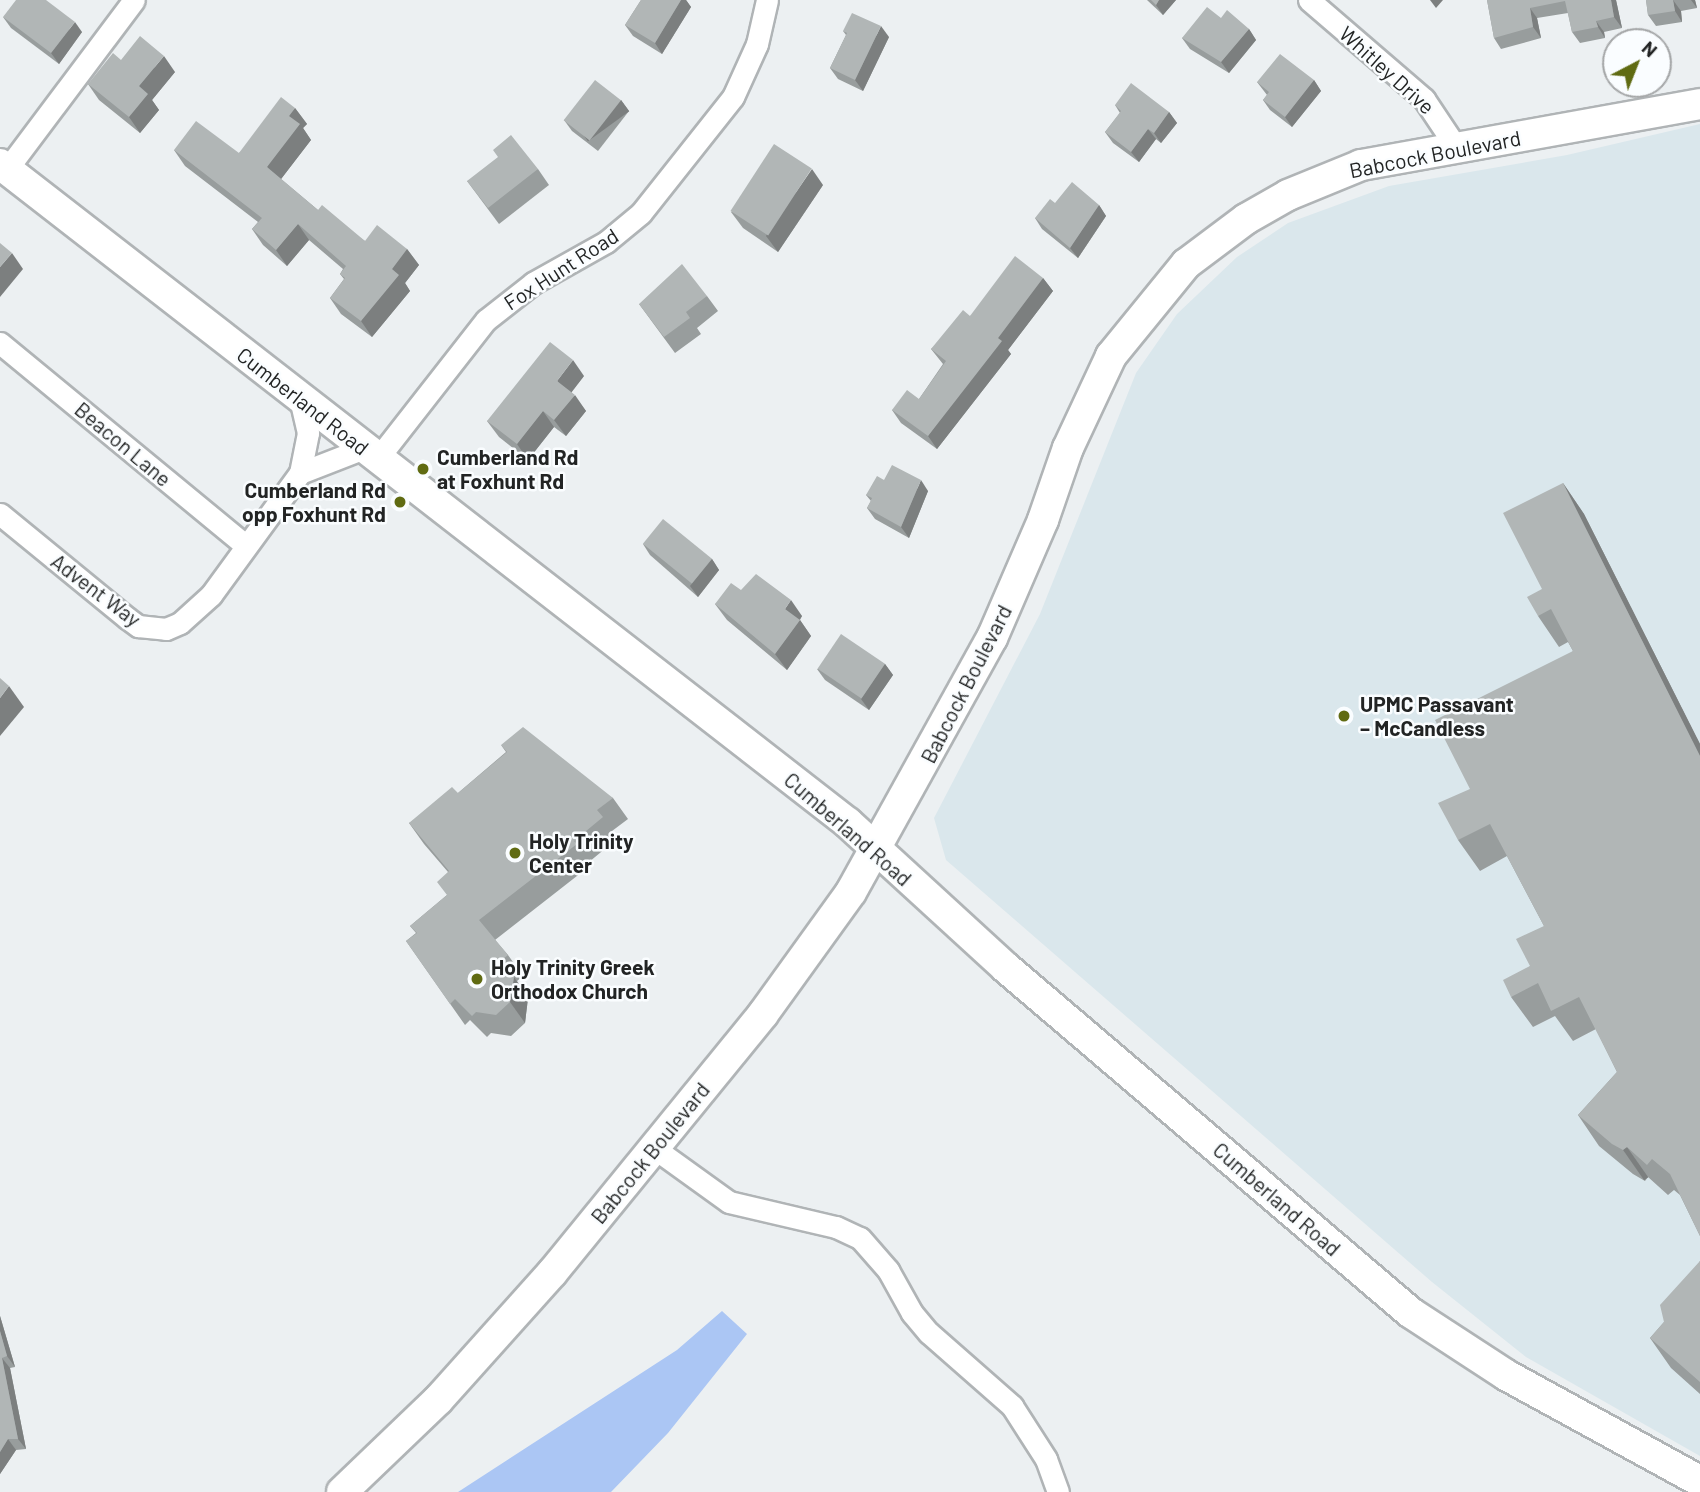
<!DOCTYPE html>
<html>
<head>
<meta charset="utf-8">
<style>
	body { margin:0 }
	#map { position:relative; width:1700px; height:1492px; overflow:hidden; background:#ecf0f2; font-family:Barlow,sans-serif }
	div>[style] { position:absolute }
	.built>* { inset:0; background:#dae7ec }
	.water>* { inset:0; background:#abc6f4 }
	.roads { filter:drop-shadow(2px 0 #b0b4b6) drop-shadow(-2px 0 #b0b4b6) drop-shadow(0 2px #b0b4b6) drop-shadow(0 -2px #b0b4b6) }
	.street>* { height:21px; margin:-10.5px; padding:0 10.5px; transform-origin:10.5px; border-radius:10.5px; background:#fff }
	.secondary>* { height:30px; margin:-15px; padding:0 15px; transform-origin:15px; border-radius:15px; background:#fff }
	.wall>* { inset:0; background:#989d9d }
	.shaded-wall>* { inset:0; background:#7c7f7f; transform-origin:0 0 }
	.building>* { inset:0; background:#b1b6b6; transform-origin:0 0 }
	.dots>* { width:19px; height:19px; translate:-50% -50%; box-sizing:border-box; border:4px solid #fafdff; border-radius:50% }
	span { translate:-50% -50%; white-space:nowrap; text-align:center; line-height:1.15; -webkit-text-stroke:5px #fafdff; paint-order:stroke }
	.street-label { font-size:21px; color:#222424 }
	.poi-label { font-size:21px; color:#222424; font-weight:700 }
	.left { translate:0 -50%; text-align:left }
	.right { translate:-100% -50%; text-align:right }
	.north { position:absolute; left:1602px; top:28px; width:70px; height:70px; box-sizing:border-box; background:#fafdff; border:2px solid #a4a6a7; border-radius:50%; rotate:42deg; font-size:19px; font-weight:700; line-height:28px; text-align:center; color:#222424 }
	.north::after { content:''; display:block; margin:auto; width:24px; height:32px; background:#606b12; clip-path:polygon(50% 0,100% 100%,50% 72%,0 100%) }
</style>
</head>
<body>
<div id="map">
	<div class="built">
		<i style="clip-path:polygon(1700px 124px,1700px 1456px,1526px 1357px,1432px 1282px,946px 860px,934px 818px,1040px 614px,1136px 373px,1177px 314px,1237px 257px,1288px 223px,1389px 186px,1567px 155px)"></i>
	</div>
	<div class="water">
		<i style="clip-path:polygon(722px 1311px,747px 1334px,668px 1433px,611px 1492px,458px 1492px,677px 1350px)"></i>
	</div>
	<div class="roads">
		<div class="street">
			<i style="left:1309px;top:0;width:152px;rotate:40.7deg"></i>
			<i style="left:1424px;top:99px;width:58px;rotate:56.3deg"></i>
			<i style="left:7px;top:169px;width:211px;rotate:-53.1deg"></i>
			<i style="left:0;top:343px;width:319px;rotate:39.5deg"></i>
			<i style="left:378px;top:458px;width:175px;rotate:-52deg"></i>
			<i style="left:486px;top:320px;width:60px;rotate:-38.2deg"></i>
			<i style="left:533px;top:283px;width:84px;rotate:-29.3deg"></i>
			<i style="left:606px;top:242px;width:45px;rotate:-39.6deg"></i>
			<i style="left:641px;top:213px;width:148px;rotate:-51.6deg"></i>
			<i style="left:733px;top:97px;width:58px;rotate:-65.6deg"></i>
			<i style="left:757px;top:44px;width:45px;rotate:-77.2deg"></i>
			<i style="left:300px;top:473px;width:69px;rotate:-21.3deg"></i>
			<i style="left:0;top:514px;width:164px;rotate:39.3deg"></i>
			<i style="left:127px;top:618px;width:14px;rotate:36deg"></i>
			<i style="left:138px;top:626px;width:28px;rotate:6deg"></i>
			<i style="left:166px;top:629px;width:15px;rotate:-23deg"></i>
			<i style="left:180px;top:623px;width:42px;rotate:-42.1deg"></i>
			<i style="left:211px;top:595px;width:151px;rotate:-53.9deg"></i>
			<i style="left:300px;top:473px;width:41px;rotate:-78.7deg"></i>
			<i style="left:308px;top:433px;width:35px;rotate:-103deg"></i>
			<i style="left:654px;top:1148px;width:92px;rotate:35.8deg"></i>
			<i style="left:729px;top:1202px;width:110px;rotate:13.2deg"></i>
			<i style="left:836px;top:1227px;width:26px;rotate:25deg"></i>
			<i style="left:860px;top:1238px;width:43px;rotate:48.8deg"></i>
			<i style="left:888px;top:1270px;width:49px;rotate:60.8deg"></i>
			<i style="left:912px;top:1313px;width:26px;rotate:50deg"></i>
			<i style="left:929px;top:1333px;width:111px;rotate:41.3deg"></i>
			<i style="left:1012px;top:1406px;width:63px;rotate:57.3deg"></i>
			<i style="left:1046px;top:1459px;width:35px;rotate:70deg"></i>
		</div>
		<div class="secondary">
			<i style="left:0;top:164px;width:1074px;rotate:37.85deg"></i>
			<i style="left:848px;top:823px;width:213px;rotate:42.5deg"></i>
			<i style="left:1005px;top:967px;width:533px;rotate:40.44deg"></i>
			<i style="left:1411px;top:1313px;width:113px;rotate:33.1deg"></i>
			<i style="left:1506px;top:1375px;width:221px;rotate:28.7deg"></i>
			<i style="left:342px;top:1492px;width:133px;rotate:-43.8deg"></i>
			<i style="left:438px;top:1400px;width:171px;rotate:-48.1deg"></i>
			<i style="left:552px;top:1273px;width:334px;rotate:-50.8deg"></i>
			<i style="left:763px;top:1014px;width:150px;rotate:-54.2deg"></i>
			<i style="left:851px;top:892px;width:291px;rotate:-61deg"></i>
			<i style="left:992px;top:638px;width:129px;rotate:-66.6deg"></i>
			<i style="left:1043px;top:520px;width:76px;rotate:-70.9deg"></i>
			<i style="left:1068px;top:448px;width:102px;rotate:-64.9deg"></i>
			<i style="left:1111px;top:356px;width:119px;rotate:-50.8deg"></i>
			<i style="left:1186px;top:264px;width:75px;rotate:-36.9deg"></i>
			<i style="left:1246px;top:219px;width:48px;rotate:-29.7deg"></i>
			<i style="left:1288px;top:195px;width:79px;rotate:-22.3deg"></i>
			<i style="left:1361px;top:165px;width:344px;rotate:-10.2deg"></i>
		</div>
	</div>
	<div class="wall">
		<i style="clip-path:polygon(641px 0,686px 0,691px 7px,662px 54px,633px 36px,625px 25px)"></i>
		<i style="clip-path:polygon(1147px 0,1176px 0,1163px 15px)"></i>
		<i style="clip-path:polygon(1487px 0,1616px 0,1622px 28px,1604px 32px,1605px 38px,1580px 43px,1572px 32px,1568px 13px,1537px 18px,1541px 38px,1501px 49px,1494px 38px)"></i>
		<i style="clip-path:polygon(1646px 0,1695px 0,1697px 8px,1681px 11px,1682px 22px,1656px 26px,1648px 15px)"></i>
		<i style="clip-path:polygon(3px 17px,82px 32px,59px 64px,11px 28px)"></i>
		<i style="clip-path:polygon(1221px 18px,1249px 29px,1256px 40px,1229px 73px,1190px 49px,1182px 38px)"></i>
		<i style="clip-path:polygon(843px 31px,889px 37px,863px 91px,838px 79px,830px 68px,846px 35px)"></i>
		<i style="clip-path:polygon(121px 60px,175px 72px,152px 100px,159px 110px,140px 133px,99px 100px,88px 84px)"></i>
		<i style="clip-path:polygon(1314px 80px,1321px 91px,1292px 127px,1270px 110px,1263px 100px,1267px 95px,1257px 82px)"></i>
		<i style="clip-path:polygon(621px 100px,629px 111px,598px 151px,572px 131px,564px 120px)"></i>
		<i style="clip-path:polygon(1115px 105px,1169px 112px,1177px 123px,1161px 143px,1156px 139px,1139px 162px,1113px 143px,1105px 132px,1120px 113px)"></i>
		<i style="clip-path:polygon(295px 108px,307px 124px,303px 128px,311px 140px,281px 179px,318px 210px,365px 241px,407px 249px,419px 265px,405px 283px,410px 291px,372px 337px,341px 314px,330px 298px,344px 279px,340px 274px,343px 269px,309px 240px,287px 266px,263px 245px,252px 229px,258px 222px,185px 166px,174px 150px,239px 153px)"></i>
		<i style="clip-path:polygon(538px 169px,549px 185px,499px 224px,467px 181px)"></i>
		<i style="clip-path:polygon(823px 185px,778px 252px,743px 228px,731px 212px)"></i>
		<i style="clip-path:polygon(1099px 205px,1106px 216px,1078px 258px,1042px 229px,1035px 218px)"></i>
		<i style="clip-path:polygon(1043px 278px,1053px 291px,1008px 350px,1011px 354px,937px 449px,901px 423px,892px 410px,919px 399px,943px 364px,931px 349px,970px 316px)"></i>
		<i style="clip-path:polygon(707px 296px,718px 311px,697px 328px,701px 334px,675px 353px,639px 304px)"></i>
		<i style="clip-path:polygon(584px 376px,571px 392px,586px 411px,566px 436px,554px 427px,528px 460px,499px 437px,487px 421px)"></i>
		<i style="clip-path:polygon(884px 480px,928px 491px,909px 538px,875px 519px,867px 508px,871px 501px,866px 495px)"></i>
		<i style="clip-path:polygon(1563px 483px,1584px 514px,1700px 744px,1700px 1236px,1680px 1195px,1674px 1190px,1668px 1195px,1648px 1177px,1645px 1181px,1633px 1174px,1599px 1146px,1578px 1115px,1617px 1072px,1596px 1029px,1573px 1041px,1555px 1016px,1533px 1027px,1511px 997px,1530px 966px,1544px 926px,1507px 856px,1480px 871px,1458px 840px,1470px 789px,1573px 651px,1568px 642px,1559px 647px,1538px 616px,1542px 589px)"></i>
		<i style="clip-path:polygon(643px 544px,712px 559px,719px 570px,698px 597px,650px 555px)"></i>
		<i style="clip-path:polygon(741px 590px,802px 616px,800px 620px,811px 636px,787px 670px,727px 620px,715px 604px)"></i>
		<i style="clip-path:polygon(885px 664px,893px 675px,869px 710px,825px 680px,817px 669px)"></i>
		<i style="clip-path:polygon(501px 745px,613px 798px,628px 819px,612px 831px,618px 838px,589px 862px,591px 865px,495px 940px,508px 955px,523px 976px,517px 981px,528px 998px,525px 1023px,511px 1036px,491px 1033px,487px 1037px,470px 1020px,465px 1025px,406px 941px,416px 933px,410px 926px,447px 895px,448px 872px,424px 844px,409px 823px,458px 793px,506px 752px)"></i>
		<i style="clip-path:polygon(1700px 1261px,1700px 1394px,1671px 1368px,1650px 1338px,1664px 1322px)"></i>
		<i style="clip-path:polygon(0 1316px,15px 1367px,10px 1368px,26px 1449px,16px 1450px,0 1474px)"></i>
	</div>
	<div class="shaded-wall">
		<i style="clip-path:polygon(681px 0,686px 0,691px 7px,662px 54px,655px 43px)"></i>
		<i style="clip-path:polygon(1159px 0,1176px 0,1163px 15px,1156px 5px)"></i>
		<i style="clip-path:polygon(1430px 0,1443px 0,1436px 8px)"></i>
		<i style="clip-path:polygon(1611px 0,1616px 0,1622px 28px,1614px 17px)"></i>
		<i style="clip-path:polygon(1673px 0,1681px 11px,1682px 22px,1675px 11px)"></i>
		<i style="clip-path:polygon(1691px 0,1695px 0,1697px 8px)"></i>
		<i style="clip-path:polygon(1530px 8px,1537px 18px,1541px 38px,1533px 27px)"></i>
		<i style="clip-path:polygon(1596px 21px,1604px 32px,1605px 38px,1598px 27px)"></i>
		<i style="clip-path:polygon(75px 22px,82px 32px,59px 64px,51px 53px)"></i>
		<i style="clip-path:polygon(881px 26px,889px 37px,863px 91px,855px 80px)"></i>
		<i style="clip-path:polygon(1249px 29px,1256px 40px,1229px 73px,1221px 62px)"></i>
		<i style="clip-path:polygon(164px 56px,175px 72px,152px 100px,159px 110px,140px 133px,129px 117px,139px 86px)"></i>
		<i style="clip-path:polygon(1314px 80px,1321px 91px,1292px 127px,1285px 117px)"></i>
		<i style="left:621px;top:100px;width:14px;height:51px;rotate:54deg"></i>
		<i style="clip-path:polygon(295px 108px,307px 124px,303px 128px,311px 140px,278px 183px,267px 167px,289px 116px)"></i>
		<i style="clip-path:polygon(1169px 112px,1177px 123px,1161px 143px,1154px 133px)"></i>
		<i style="clip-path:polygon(1148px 129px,1156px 139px,1139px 162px,1131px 152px)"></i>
		<i style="clip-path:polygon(812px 169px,823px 185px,778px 252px,766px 236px)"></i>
		<i style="clip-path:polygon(1099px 205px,1106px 216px,1078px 258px,1070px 248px)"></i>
		<i style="clip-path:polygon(298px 224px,309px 240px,287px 266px,276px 250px)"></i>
		<i style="clip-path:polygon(407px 249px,419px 265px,405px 283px,410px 291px,372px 337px,361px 321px,392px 269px)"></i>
		<i style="clip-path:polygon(12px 253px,23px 269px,0 297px,0 267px)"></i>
		<i style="clip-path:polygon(1043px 278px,1053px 291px,1008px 350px,1011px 354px,937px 449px,928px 436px,998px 338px)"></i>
		<i style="clip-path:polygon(573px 360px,584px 376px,568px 397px,557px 381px)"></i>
		<i style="clip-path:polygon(575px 395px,586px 411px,566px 436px,554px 420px)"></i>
		<i style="clip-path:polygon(543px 411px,554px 427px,528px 460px,517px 444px)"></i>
		<i style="clip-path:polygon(921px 480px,928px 491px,909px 538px,901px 527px)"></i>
		<i style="clip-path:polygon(1563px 483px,1584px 514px,1700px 744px,1700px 756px)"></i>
		<i style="clip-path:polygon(712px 559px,719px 570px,698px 597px,690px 586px)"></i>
		<i style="clip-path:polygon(791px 600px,802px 616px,796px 625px,785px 609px)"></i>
		<i style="clip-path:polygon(800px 620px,811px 636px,787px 670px,775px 654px)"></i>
		<i style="clip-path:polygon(885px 664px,893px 675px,869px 710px,861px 699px)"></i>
		<i style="clip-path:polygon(9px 686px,24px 707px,0 736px,0 698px)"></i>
		<i style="clip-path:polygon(514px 977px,528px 998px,525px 1023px,510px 1002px)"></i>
		<i style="left:1627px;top:1147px;width:37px;height:5px;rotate:55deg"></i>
		<i style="clip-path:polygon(0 1316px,15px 1367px,7px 1356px,0 1331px)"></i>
		<i style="clip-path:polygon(2px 1358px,10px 1368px,26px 1449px,18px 1439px)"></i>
		<i style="clip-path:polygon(8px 1439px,16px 1450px,0 1474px,0 1452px)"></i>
	</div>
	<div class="building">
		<i style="clip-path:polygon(16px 0,46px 0,75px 22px,51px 53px,3px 17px)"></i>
		<i style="clip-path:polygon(641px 0,681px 0,655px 43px,625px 25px)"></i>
		<i style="clip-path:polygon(1151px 0,1159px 0,1156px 5px)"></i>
		<i style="clip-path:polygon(1487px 0,1611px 0,1614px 17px,1596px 21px,1598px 27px,1572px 32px,1565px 1px,1530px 8px,1533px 27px,1494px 38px)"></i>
		<i style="clip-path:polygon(1646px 0,1673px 0,1675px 11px,1648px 15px)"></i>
		<i style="clip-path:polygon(1207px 7px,1221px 18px,1227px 10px,1249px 29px,1221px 62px,1182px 38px)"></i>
		<i style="clip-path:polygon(852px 13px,881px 26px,855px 80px,830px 68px,847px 33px,843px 31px)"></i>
		<i style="clip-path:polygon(140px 36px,164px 56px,139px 86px,148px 94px,129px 117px,88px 84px,113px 53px,121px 60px)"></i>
		<i style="clip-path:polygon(1280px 54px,1314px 80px,1285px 117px,1263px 100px,1269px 92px,1257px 82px)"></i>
		<i style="left:595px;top:80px;width:33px;height:51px;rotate:38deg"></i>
		<i style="clip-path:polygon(1131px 83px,1169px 112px,1154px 133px,1148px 129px,1131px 152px,1105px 132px,1121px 111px,1115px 105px)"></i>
		<i style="clip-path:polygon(281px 97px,295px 108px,289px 116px,300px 124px,267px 167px,318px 210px,322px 205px,365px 241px,377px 225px,407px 249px,392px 269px,399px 275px,361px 321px,330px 298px,345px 278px,340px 274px,346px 266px,298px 224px,276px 250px,252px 229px,262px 218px,174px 150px,196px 121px,239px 153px)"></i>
		<i style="clip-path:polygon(511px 135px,538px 169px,488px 208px,467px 181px,498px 157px,493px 150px)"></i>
		<i style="left:774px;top:144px;width:45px;height:80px;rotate:33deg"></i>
		<i style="clip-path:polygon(1072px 182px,1099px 205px,1070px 248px,1035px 218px,1050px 199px,1055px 203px)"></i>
		<i style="clip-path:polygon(0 243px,12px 253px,0 267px)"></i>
		<i style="clip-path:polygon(1015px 256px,1043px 278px,998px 338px,1002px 341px,928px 436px,892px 410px,907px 390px,919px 399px,946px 361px,931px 349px,963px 310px,970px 316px)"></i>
		<i style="clip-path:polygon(682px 264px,707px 296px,686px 312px,690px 318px,664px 337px,639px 304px)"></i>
		<i style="clip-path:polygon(550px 342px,573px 360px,557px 381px,575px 395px,554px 420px,543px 411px,517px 444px,487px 421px)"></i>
		<i style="clip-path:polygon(892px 465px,921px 480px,901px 527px,867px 508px,872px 498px,866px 495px,877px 476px,884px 480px)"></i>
		<i style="clip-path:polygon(1563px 483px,1700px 756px,1700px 1236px,1670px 1174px,1652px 1159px,1647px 1165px,1627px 1147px,1623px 1150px,1612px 1144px,1578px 1115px,1617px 1072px,1579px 997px,1551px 1011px,1538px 983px,1511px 997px,1503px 980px,1530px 966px,1516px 939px,1544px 926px,1490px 824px,1458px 840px,1438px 803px,1470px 789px,1435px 720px,1573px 651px,1551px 609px,1538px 616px,1527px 597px,1542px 589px,1503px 513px)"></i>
		<i style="left:663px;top:519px;width:63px;height:32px;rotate:39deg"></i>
		<i style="clip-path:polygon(756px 574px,791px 600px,785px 609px,800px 620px,775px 654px,715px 604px,731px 583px,741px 590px)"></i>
		<i style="left:841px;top:634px;width:53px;height:42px;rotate:34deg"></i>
		<i style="clip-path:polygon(0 678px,9px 686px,0 698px)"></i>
		<i style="clip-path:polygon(523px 727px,613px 798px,597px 810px,603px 817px,574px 841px,577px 844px,479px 920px,508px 955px,502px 960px,514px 977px,510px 1002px,496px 1015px,476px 1012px,472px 1016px,455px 999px,450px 1004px,406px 941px,417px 933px,410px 926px,447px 895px,437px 882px,449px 871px,409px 823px,452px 787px,458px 793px,507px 752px,501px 745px)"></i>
		<i style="clip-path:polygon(1700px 1261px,1700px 1382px,1650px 1338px,1664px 1322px,1660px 1305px)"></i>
		<i style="clip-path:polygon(0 1331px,7px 1356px,2px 1358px,18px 1439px,8px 1439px,0 1452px)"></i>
	</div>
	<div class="dots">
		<i style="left:423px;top:469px;background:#606b12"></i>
		<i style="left:400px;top:502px;background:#606b12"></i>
		<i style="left:1344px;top:716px;background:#606b12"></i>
		<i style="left:515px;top:853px;background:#606b12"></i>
		<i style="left:477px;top:979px;background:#606b12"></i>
	</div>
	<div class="street-label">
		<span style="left:1387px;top:70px;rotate:42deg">Whitley Drive</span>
		<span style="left:1435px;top:154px;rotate:-11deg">Babcock Boulevard</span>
		<span style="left:561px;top:269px;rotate:-33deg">Fox Hunt Road</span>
		<span style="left:303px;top:401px;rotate:38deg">Cumberland Road</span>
		<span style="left:123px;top:444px;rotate:40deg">Beacon Lane</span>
		<span style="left:96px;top:590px;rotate:37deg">Advent Way</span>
		<span style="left:966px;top:684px;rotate:-63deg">Babcock Boulevard</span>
		<span style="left:848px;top:829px;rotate:41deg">Cumberland Road</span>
		<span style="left:650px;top:1153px;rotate:-51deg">Babcock Boulevard</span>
		<span style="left:1277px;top:1199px;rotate:41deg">Cumberland Road</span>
	</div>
	<div class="poi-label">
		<span class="left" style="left:437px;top:469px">Cumberland Rd<br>at Foxhunt Rd</span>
		<span class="right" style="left:386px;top:502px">Cumberland Rd<br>opp Foxhunt Rd</span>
		<span class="left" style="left:1360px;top:716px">UPMC Passavant<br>– McCandless</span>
		<span class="left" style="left:529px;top:853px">Holy Trinity<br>Center</span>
		<span class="left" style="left:491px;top:979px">Holy Trinity Greek<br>Orthodox Church</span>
	</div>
	<div class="north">N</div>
</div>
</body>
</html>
